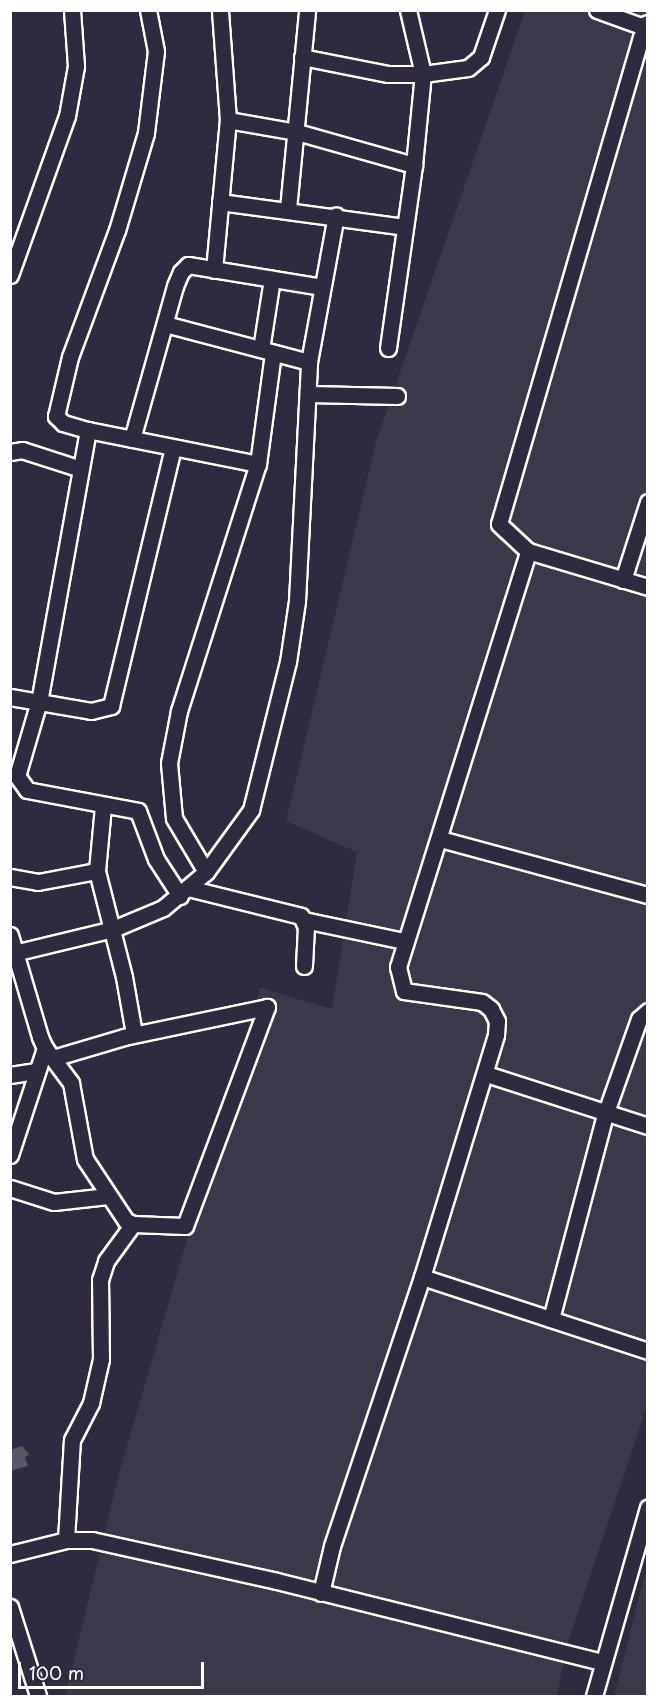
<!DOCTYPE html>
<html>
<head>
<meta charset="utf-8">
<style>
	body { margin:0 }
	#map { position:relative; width:658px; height:1707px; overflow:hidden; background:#2f2a3d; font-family:"Playpen Sans",sans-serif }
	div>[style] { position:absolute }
	.built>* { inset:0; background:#3c3749 }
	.building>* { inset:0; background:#595564 }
	.roads { filter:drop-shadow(2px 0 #fff) drop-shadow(-2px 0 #fff) drop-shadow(0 2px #fff) drop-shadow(0 -2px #fff) }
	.minor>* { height:15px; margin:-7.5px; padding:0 7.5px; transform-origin:7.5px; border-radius:7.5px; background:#2f2a3d }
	span { translate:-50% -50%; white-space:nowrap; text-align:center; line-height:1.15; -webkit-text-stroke:5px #2f2a3d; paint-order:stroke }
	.frame { position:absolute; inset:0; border:12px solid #fff; pointer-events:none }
	.scale { position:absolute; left:18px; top:1662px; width:186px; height:27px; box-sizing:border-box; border:3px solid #fff; border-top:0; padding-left:8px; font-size:18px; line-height:21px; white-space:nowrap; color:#fff; -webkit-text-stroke:4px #2f2a3d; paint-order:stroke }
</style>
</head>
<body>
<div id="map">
	<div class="built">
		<i style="clip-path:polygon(525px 11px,647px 11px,648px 1403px,568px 1642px,557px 1696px,65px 1696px,120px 1470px,260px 988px,332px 1009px,357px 852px,286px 821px,376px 442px)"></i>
		<i style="clip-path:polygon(647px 1568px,647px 1696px,614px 1696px,639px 1597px)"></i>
	</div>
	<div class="building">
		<i style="clip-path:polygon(22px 1446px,29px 1454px,25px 1458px,28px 1466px,10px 1471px,10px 1450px)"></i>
	</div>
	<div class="roads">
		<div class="minor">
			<i style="left:148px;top:10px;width:42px;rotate:79deg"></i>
			<i style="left:156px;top:51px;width:83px;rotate:97deg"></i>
			<i style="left:146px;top:133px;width:101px;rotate:106.6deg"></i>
			<i style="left:117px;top:230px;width:135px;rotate:110.3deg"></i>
			<i style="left:70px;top:357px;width:61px;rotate:103.3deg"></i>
			<i style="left:56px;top:416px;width:10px;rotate:45deg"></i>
			<i style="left:63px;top:423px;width:26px;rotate:16deg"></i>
			<i style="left:88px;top:430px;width:173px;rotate:11.3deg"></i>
			<i style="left:597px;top:10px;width:47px;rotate:20deg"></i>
			<i style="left:641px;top:26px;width:8px;rotate:-23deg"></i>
			<i style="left:648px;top:28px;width:11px;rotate:128deg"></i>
			<i style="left:641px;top:37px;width:507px;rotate:106.26deg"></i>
			<i style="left:499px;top:524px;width:40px;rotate:43deg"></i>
			<i style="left:528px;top:551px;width:125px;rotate:16.7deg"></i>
			<i style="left:302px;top:57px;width:88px;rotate:11.2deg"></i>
			<i style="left:388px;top:74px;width:35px"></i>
			<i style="left:423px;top:74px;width:45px;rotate:-7.6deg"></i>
			<i style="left:468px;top:68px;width:17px;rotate:-40deg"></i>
			<i style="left:481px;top:57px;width:50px;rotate:-71.2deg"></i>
			<i style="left:228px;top:120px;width:70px;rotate:9.9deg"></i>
			<i style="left:297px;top:132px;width:122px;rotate:15.8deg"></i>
			<i style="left:220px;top:202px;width:186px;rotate:7.7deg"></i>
			<i style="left:288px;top:209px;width:200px;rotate:-84.5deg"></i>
			<i style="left:214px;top:270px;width:151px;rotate:-84.7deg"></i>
			<i style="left:228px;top:120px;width:110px;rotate:-94.2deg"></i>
			<i style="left:10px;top:275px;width:169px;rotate:-70.3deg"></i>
			<i style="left:67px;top:116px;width:51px;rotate:-79.8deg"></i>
			<i style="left:76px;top:66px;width:56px;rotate:-94.1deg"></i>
			<i style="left:165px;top:324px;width:149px;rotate:14.8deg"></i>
			<i style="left:388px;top:348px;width:185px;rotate:-81.9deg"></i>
			<i style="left:414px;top:165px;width:91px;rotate:-84.4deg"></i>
			<i style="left:423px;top:74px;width:66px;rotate:-103.2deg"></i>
			<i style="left:261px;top:349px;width:71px;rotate:-81.1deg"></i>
			<i style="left:309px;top:394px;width:88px;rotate:1.3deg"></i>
			<i style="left:88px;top:430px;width:275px;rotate:100.2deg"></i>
			<i style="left:39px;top:701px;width:78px;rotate:106.3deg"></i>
			<i style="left:17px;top:776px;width:17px;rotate:54deg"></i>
			<i style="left:27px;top:790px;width:113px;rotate:10.7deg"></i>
			<i style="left:138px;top:811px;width:51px;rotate:69.4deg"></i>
			<i style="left:156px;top:859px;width:44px;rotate:57deg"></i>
			<i style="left:132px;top:439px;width:159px;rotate:-74.3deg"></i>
			<i style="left:175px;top:286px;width:15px;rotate:-67deg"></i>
			<i style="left:181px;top:272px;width:10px;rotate:-45deg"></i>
			<i style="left:188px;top:265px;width:136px;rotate:9.3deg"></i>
			<i style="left:10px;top:452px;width:12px;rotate:-9deg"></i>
			<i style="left:22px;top:450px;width:59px;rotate:17.8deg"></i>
			<i style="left:623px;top:580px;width:82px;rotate:-72.2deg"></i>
			<i style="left:10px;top:697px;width:82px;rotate:9.8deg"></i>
			<i style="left:91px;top:711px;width:21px;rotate:-14deg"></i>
			<i style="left:111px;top:706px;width:265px;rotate:-76.5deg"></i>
			<i style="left:103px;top:806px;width:65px;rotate:95.3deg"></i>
			<i style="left:97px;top:871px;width:109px;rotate:75.7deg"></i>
			<i style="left:124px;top:977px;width:58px;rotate:80deg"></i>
			<i style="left:440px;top:839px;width:215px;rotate:15.1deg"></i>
			<i style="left:206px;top:872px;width:63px;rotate:-120.7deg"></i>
			<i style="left:174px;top:818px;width:55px;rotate:-95.2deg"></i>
			<i style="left:169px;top:763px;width:53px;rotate:-79.1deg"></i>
			<i style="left:179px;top:711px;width:259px;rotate:-72.3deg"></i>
			<i style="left:258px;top:464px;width:112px;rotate:-82.3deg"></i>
			<i style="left:10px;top:877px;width:28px;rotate:10deg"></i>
			<i style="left:38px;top:882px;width:60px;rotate:-10.6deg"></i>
			<i style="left:188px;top:888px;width:116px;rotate:13.9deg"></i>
			<i style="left:301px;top:916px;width:12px;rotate:66deg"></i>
			<i style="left:306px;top:927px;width:39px;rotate:93deg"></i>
			<i style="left:304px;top:920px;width:102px;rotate:11.9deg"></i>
			<i style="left:10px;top:935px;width:106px;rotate:73.6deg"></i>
			<i style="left:40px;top:1037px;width:12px;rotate:66deg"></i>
			<i style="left:45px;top:1048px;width:44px;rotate:53.4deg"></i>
			<i style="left:71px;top:1083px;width:77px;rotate:79.6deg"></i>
			<i style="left:85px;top:1159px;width:74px;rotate:56.5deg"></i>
			<i style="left:126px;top:1221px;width:8px;rotate:23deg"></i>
			<i style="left:133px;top:1224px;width:52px;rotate:2.2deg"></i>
			<i style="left:185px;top:1226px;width:234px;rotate:-69.5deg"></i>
			<i style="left:267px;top:1007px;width:146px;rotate:168.2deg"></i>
			<i style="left:124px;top:1037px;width:74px;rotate:163.5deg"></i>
			<i style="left:18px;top:952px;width:98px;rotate:-13.6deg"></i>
			<i style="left:113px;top:929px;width:54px;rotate:-22.8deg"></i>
			<i style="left:163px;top:908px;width:56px;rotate:-39.9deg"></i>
			<i style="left:206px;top:872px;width:77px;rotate:-54deg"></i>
			<i style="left:251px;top:810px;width:153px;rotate:-76deg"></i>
			<i style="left:288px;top:662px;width:62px;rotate:-81.6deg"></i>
			<i style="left:297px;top:601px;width:239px;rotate:-87.1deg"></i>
			<i style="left:309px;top:362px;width:149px;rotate:-79.6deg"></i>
			<i style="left:486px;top:1074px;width:170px;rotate:17.8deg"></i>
			<i style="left:10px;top:1075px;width:25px;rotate:-9deg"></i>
			<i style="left:10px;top:1155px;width:113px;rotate:-71.9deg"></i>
			<i style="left:10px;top:1188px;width:46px;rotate:17.7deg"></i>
			<i style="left:54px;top:1202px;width:54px;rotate:-6.3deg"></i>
			<i style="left:422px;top:1277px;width:238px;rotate:18.1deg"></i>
			<i style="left:551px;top:1319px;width:211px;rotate:-75.2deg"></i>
			<i style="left:605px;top:1115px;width:102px;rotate:-70.5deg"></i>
			<i style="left:639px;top:1019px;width:12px;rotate:-42deg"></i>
			<i style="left:66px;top:1540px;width:100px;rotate:-86.6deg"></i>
			<i style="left:72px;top:1440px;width:42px;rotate:-62.8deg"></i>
			<i style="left:91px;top:1403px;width:45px;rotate:-77.2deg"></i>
			<i style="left:101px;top:1359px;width:79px;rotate:-90.7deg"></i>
			<i style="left:100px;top:1280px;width:20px;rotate:-72deg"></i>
			<i style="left:106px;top:1261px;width:46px;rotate:-53.9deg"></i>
			<i style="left:10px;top:1554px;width:58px;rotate:-14deg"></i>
			<i style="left:66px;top:1540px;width:26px"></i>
			<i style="left:92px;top:1540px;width:189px;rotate:12.5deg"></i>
			<i style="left:277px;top:1581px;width:336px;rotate:14deg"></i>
			<i style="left:321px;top:1593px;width:48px;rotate:-76.8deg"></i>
			<i style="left:332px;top:1546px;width:284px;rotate:-71.5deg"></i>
			<i style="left:422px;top:1277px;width:253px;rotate:-73deg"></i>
			<i style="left:496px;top:1035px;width:14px;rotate:-86deg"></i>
			<i style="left:497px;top:1021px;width:13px;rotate:-117deg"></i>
			<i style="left:491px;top:1009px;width:11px;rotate:-142deg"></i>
			<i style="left:482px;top:1002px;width:79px;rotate:-172deg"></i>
			<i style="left:404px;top:991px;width:25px;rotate:-104deg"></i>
			<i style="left:398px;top:967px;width:436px;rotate:-72.6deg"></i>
			<i style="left:10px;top:1607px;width:93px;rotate:72.5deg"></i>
			<i style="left:594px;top:1696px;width:196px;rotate:-74deg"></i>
		</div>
	</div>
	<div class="frame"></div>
	<div class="scale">100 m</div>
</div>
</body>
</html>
